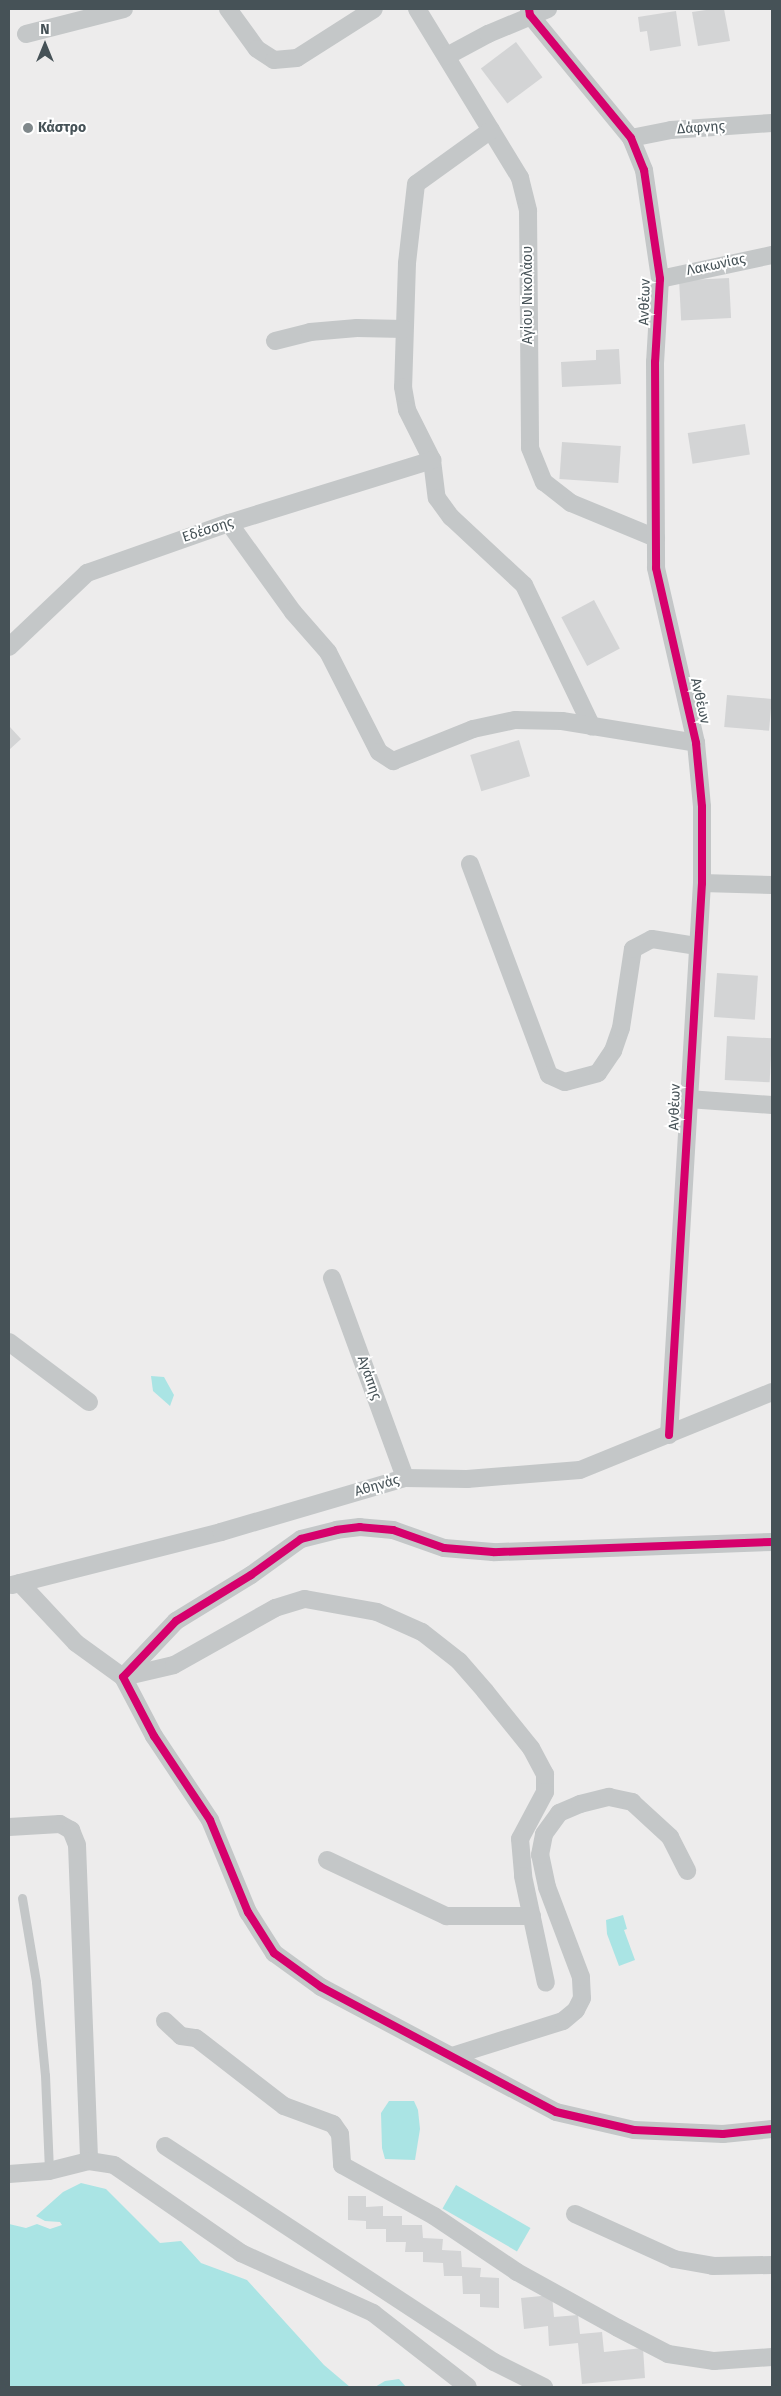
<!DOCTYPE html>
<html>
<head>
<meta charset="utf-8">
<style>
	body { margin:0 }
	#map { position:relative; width:781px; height:2396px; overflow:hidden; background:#edecec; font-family:"Fira Sans",sans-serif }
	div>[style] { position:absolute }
	.water>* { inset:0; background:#aae4e4; transform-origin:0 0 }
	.building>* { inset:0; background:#d3d4d5; transform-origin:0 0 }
	.lane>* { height:9px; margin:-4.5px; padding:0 4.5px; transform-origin:4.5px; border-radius:4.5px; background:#c4c7c8 }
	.street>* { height:18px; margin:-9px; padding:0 9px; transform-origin:9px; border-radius:9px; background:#c4c7c8 }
	.cycleway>* { height:8px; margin:-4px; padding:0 4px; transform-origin:4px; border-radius:4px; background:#d6006c }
	.dots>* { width:14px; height:14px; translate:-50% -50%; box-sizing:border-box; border:2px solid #fff; border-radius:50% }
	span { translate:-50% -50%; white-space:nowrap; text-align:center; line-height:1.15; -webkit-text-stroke:4px #fff; paint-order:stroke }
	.poi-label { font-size:14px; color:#465257; font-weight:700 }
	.left { translate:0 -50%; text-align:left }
	.street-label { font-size:14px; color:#465257 }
	.frame { position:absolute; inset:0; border:10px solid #465257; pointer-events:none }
	.north { position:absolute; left:20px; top:20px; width:50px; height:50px; -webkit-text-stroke:4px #fff; paint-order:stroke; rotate:0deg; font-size:14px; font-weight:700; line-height:20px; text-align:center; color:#465257 }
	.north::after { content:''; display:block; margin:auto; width:18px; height:22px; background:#465257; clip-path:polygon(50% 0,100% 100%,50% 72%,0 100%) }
</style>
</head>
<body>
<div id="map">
	<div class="water">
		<i style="clip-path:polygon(151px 1376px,164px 1377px,174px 1395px,170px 1406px,153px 1391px)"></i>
		<i style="clip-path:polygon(623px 1915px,627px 1929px,624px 1930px,635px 1960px,619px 1966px,607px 1934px,606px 1920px)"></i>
		<i style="clip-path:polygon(389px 2101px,414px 2101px,418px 2110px,420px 2129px,415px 2160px,385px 2159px,382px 2148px,381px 2113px)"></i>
		<i style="clip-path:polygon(81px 2183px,106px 2189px,160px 2243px,181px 2241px,201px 2263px,247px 2280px,324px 2365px,350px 2387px,9px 2387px,9px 2224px,26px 2228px,37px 2224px,50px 2229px,62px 2225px,60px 2222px,45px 2221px,36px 2216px,63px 2192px)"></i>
		<i style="left:456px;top:2185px;width:86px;height:27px;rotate:30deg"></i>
		<i style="clip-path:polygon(399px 2379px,406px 2387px,375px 2387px,385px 2381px)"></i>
	</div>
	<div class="building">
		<i style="clip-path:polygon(713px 9px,724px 9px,730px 41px,698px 46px,692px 12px)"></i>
		<i style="clip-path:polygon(676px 11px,681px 46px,650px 51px,647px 31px,640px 32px,638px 17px)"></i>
		<i style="left:516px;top:42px;width:44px;height:44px;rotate:53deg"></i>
		<i style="left:729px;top:278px;width:40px;height:50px;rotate:87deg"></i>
		<i style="clip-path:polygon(619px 349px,621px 384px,562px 387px,561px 362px,596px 360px,596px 350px)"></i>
		<i style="left:745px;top:424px;width:31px;height:58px;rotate:81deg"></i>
		<i style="left:562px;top:442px;width:59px;height:37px;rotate:4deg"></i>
		<i style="left:594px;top:600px;width:55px;height:37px;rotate:62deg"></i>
		<i style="left:727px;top:695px;width:45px;height:32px;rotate:5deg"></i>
		<i style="clip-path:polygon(9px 726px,21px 739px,9px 750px)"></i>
		<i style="left:519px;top:740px;width:38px;height:51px;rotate:73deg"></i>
		<i style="left:717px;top:973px;width:41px;height:44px;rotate:4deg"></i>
		<i style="left:727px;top:1036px;width:45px;height:44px;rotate:3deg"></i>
		<i style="clip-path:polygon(348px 2196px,366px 2196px,366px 2207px,383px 2206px,383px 2216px,402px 2216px,402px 2225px,422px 2225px,423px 2238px,443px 2239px,442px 2250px,461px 2251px,462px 2267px,481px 2268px,480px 2277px,499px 2278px,499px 2308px,480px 2307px,480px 2294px,463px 2294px,462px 2276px,444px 2276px,443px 2263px,423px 2262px,423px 2252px,405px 2252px,406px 2242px,386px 2242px,386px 2229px,366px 2229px,366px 2221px,348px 2220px)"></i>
		<i style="clip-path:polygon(552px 2295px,554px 2317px,578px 2315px,580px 2334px,602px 2332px,604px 2352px,643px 2348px,645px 2378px,582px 2384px,578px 2343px,549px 2346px,548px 2326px,524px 2329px,521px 2298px)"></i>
	</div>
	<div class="lane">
		<i style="left:22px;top:1898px;width:85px;rotate:80.5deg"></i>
		<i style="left:36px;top:1982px;width:93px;rotate:84.5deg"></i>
		<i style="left:45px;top:2075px;width:96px;rotate:87.6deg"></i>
	</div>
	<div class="street">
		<i style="left:228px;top:9px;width:49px;rotate:54.1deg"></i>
		<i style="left:257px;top:49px;width:20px;rotate:33deg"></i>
		<i style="left:274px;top:60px;width:23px;rotate:-5deg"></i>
		<i style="left:297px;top:58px;width:91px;rotate:-32.5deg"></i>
		<i style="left:417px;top:9px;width:198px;rotate:58.6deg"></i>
		<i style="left:520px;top:178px;width:34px;rotate:76deg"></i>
		<i style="left:528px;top:211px;width:237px;rotate:89.5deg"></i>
		<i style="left:530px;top:448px;width:37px;rotate:68deg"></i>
		<i style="left:544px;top:482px;width:34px;rotate:38deg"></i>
		<i style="left:571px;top:503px;width:92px;rotate:22.4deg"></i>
		<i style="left:529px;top:9px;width:6px;rotate:81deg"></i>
		<i style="left:530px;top:15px;width:159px;rotate:50.6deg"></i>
		<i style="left:631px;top:138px;width:35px;rotate:68deg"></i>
		<i style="left:644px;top:170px;width:110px;rotate:81.6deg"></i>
		<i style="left:660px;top:279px;width:83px;rotate:93.4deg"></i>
		<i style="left:655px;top:362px;width:206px;rotate:89.7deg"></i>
		<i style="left:656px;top:568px;width:180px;rotate:77.1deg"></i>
		<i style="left:696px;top:743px;width:64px;rotate:84.6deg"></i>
		<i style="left:702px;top:807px;width:76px;rotate:90deg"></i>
		<i style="left:702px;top:883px;width:553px;rotate:93.42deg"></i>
		<i style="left:26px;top:34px;width:101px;rotate:-14.3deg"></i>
		<i style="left:447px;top:56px;width:47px;rotate:-28.2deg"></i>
		<i style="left:488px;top:34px;width:65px;rotate:-22.6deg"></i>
		<i style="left:491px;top:130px;width:92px;rotate:144.2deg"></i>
		<i style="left:416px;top:184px;width:80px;rotate:96.5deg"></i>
		<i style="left:407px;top:263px;width:124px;rotate:91.8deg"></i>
		<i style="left:403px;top:387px;width:23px;rotate:80deg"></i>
		<i style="left:407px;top:410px;width:56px;rotate:63.4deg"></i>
		<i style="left:432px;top:460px;width:38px;rotate:83deg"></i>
		<i style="left:437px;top:498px;width:24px;rotate:54deg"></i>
		<i style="left:451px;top:517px;width:100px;rotate:43deg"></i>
		<i style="left:524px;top:585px;width:157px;rotate:64.4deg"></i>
		<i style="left:631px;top:138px;width:41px;rotate:-11.3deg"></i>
		<i style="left:671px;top:130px;width:101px;rotate:-4deg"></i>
		<i style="left:660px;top:279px;width:115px;rotate:-12.1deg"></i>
		<i style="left:275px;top:341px;width:36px;rotate:-14deg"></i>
		<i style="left:310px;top:332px;width:47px;rotate:-4.9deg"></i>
		<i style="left:357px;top:328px;width:47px;rotate:1.2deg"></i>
		<i style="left:229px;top:523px;width:110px;rotate:54.3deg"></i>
		<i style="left:293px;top:612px;width:53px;rotate:48.8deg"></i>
		<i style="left:328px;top:652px;width:112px;rotate:63deg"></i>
		<i style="left:379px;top:752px;width:17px;rotate:33deg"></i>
		<i style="left:393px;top:761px;width:86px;rotate:-21.8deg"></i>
		<i style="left:473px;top:729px;width:43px;rotate:-12.1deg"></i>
		<i style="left:515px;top:720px;width:47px;rotate:1.2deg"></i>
		<i style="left:562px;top:721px;width:136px;rotate:9.3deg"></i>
		<i style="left:9px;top:647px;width:108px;rotate:-43.5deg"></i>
		<i style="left:87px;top:573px;width:151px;rotate:-19.4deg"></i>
		<i style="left:229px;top:523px;width:213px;rotate:-17.2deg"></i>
		<i style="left:470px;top:864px;width:225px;rotate:69.5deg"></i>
		<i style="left:549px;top:1075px;width:17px;rotate:24deg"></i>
		<i style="left:565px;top:1082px;width:34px;rotate:-15deg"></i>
		<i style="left:598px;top:1073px;width:27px;rotate:-56deg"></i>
		<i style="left:613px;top:1051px;width:24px;rotate:-71deg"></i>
		<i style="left:621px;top:1028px;width:80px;rotate:-81.4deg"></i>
		<i style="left:633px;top:949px;width:21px;rotate:-28deg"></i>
		<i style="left:652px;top:939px;width:46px;rotate:8.8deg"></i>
		<i style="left:702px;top:883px;width:70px;rotate:1.6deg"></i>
		<i style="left:688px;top:1099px;width:84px;rotate:4.1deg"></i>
		<i style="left:332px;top:1278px;width:213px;rotate:69.9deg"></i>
		<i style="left:9px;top:1342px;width:100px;rotate:36.9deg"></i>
		<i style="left:772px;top:1542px;width:279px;rotate:177.9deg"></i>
		<i style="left:493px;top:1552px;width:49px;rotate:-175.3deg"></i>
		<i style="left:444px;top:1548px;width:54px;rotate:-160.6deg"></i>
		<i style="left:393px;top:1530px;width:33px;rotate:-175deg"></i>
		<i style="left:360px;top:1527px;width:23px;rotate:173deg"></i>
		<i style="left:337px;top:1530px;width:37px;rotate:166deg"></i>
		<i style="left:301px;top:1539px;width:62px;rotate:144.2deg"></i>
		<i style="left:251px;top:1575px;width:88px;rotate:148.5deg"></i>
		<i style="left:176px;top:1621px;width:77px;rotate:133.4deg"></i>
		<i style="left:123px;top:1677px;width:67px;rotate:62.3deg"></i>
		<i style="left:154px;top:1736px;width:101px;rotate:56.3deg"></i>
		<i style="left:210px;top:1820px;width:100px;rotate:67.6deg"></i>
		<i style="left:248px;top:1912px;width:49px;rotate:57.6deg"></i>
		<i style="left:274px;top:1953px;width:58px;rotate:35.9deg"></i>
		<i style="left:321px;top:1987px;width:266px;rotate:28deg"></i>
		<i style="left:556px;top:2112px;width:80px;rotate:13deg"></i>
		<i style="left:634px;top:2130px;width:89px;rotate:2.6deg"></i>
		<i style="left:723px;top:2134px;width:49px;rotate:-5.8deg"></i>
		<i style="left:20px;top:1583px;width:82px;rotate:47deg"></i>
		<i style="left:76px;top:1643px;width:58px;rotate:35.9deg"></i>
		<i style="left:123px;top:1677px;width:52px;rotate:-13.2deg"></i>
		<i style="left:174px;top:1665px;width:116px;rotate:-29.4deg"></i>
		<i style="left:275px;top:1608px;width:31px;rotate:-17deg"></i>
		<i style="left:305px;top:1599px;width:73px;rotate:10.2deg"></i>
		<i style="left:377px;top:1612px;width:49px;rotate:24deg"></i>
		<i style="left:422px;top:1632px;width:47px;rotate:38.1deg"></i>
		<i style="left:459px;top:1661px;width:40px;rotate:49deg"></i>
		<i style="left:485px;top:1691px;width:73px;rotate:51.1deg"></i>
		<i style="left:531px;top:1748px;width:30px;rotate:62deg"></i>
		<i style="left:545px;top:1774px;width:18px;rotate:90deg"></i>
		<i style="left:545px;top:1792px;width:53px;rotate:118deg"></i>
		<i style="left:520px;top:1839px;width:37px;rotate:85deg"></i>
		<i style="left:523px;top:1876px;width:109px;rotate:77.9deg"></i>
		<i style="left:12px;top:1585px;width:216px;rotate:-14.2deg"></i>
		<i style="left:221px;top:1532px;width:192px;rotate:-16.4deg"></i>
		<i style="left:405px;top:1478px;width:62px;rotate:0.9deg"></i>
		<i style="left:467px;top:1479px;width:113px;rotate:-4.6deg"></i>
		<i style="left:580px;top:1470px;width:207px;rotate:-22.1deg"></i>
		<i style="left:9px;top:1827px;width:51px;rotate:-3.4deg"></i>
		<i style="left:60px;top:1824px;width:13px;rotate:29deg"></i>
		<i style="left:71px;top:1830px;width:16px;rotate:68deg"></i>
		<i style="left:77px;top:1845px;width:316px;rotate:87.8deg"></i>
		<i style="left:327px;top:1860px;width:132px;rotate:25.2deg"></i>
		<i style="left:446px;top:1916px;width:86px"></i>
		<i style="left:165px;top:2021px;width:22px;rotate:43deg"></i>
		<i style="left:181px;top:2036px;width:15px;rotate:8deg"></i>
		<i style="left:196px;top:2038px;width:111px;rotate:37.7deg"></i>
		<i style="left:284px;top:2106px;width:52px;rotate:20.2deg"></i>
		<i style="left:333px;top:2124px;width:12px;rotate:55deg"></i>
		<i style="left:340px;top:2134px;width:31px;rotate:86deg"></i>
		<i style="left:342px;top:2165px;width:105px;rotate:29deg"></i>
		<i style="left:434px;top:2216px;width:100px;rotate:34deg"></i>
		<i style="left:517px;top:2272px;width:115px;rotate:29deg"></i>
		<i style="left:618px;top:2328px;width:56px;rotate:27.5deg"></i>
		<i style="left:668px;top:2354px;width:47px;rotate:8.7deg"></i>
		<i style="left:714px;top:2361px;width:58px;rotate:-3.9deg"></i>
		<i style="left:452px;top:2056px;width:116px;rotate:-17.5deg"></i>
		<i style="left:563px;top:2021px;width:17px;rotate:-40deg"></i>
		<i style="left:576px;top:2010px;width:13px;rotate:-63deg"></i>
		<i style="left:582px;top:1998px;width:21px;rotate:-93deg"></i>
		<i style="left:581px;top:1977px;width:96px;rotate:-110.7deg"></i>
		<i style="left:547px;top:1887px;width:33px;rotate:-102deg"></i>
		<i style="left:540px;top:1855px;width:21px;rotate:-79deg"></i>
		<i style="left:544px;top:1834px;width:26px;rotate:-54deg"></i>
		<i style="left:559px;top:1813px;width:23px;rotate:-23deg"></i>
		<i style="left:580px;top:1804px;width:30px;rotate:-14deg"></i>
		<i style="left:609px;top:1797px;width:24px;rotate:12deg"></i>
		<i style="left:632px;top:1802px;width:52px;rotate:42.6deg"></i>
		<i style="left:670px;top:1837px;width:38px;rotate:63deg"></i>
		<i style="left:165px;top:2146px;width:394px;rotate:33.3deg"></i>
		<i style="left:494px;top:2362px;width:56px;rotate:26.6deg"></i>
		<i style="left:9px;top:2174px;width:40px;rotate:-4.3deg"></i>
		<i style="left:49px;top:2171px;width:41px;rotate:-14deg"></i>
		<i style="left:89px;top:2161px;width:25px;rotate:9deg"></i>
		<i style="left:114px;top:2165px;width:155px;rotate:34.7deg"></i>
		<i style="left:241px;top:2253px;width:145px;rotate:24.4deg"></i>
		<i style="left:373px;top:2313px;width:120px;rotate:37.9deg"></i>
		<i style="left:575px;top:2214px;width:109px;rotate:24.4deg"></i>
		<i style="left:674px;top:2259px;width:40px;rotate:10deg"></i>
		<i style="left:713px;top:2266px;width:59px;rotate:-1deg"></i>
	</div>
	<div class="cycleway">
		<i style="left:529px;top:9px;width:6px;rotate:81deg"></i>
		<i style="left:530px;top:15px;width:159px;rotate:50.6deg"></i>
		<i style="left:631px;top:138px;width:35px;rotate:68deg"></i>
		<i style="left:644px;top:170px;width:110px;rotate:81.6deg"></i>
		<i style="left:660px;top:279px;width:83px;rotate:93.4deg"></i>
		<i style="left:655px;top:362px;width:206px;rotate:89.7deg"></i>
		<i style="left:656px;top:568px;width:180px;rotate:77.1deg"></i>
		<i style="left:696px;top:743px;width:64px;rotate:84.6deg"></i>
		<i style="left:702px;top:807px;width:76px;rotate:90deg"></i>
		<i style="left:702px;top:883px;width:553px;rotate:93.42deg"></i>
		<i style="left:772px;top:1542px;width:279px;rotate:177.9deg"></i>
		<i style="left:493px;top:1552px;width:49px;rotate:-175.3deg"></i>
		<i style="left:444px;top:1548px;width:54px;rotate:-160.6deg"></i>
		<i style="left:393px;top:1530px;width:33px;rotate:-175deg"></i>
		<i style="left:360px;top:1527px;width:23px;rotate:173deg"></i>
		<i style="left:337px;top:1530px;width:37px;rotate:166deg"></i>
		<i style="left:301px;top:1539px;width:62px;rotate:144.2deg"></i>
		<i style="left:251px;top:1575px;width:88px;rotate:148.5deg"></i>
		<i style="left:176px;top:1621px;width:77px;rotate:133.4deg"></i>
		<i style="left:123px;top:1677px;width:67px;rotate:62.3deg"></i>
		<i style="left:154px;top:1736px;width:101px;rotate:56.3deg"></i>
		<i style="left:210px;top:1820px;width:100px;rotate:67.6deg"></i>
		<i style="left:248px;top:1912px;width:49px;rotate:57.6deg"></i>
		<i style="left:274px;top:1953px;width:58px;rotate:35.9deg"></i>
		<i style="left:321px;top:1987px;width:266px;rotate:28deg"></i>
		<i style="left:556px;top:2112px;width:80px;rotate:13deg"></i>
		<i style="left:634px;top:2130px;width:89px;rotate:2.6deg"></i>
		<i style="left:723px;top:2134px;width:49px;rotate:-5.8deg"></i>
	</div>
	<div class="dots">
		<i style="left:28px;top:128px;background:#80888b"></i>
	</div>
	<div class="poi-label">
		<span class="left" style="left:38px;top:128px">Κάστρο</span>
	</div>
	<div class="street-label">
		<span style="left:701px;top:128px;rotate:-4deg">Δάφνης</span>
		<span style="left:716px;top:265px;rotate:-12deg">Λακωνίας</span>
		<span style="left:528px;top:295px;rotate:-90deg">Αγίου Νικολάου</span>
		<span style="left:645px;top:302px;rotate:-88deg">Ανθέων</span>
		<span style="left:208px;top:530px;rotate:-18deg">Εδέσσης</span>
		<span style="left:700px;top:701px;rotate:77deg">Ανθέων</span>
		<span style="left:675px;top:1107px;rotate:-88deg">Ανθέων</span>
		<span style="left:369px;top:1378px;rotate:70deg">Αγάπης</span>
		<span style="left:377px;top:1486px;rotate:-16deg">Αθηνάς</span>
	</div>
	<div class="frame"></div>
	<div class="north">N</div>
</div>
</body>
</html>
